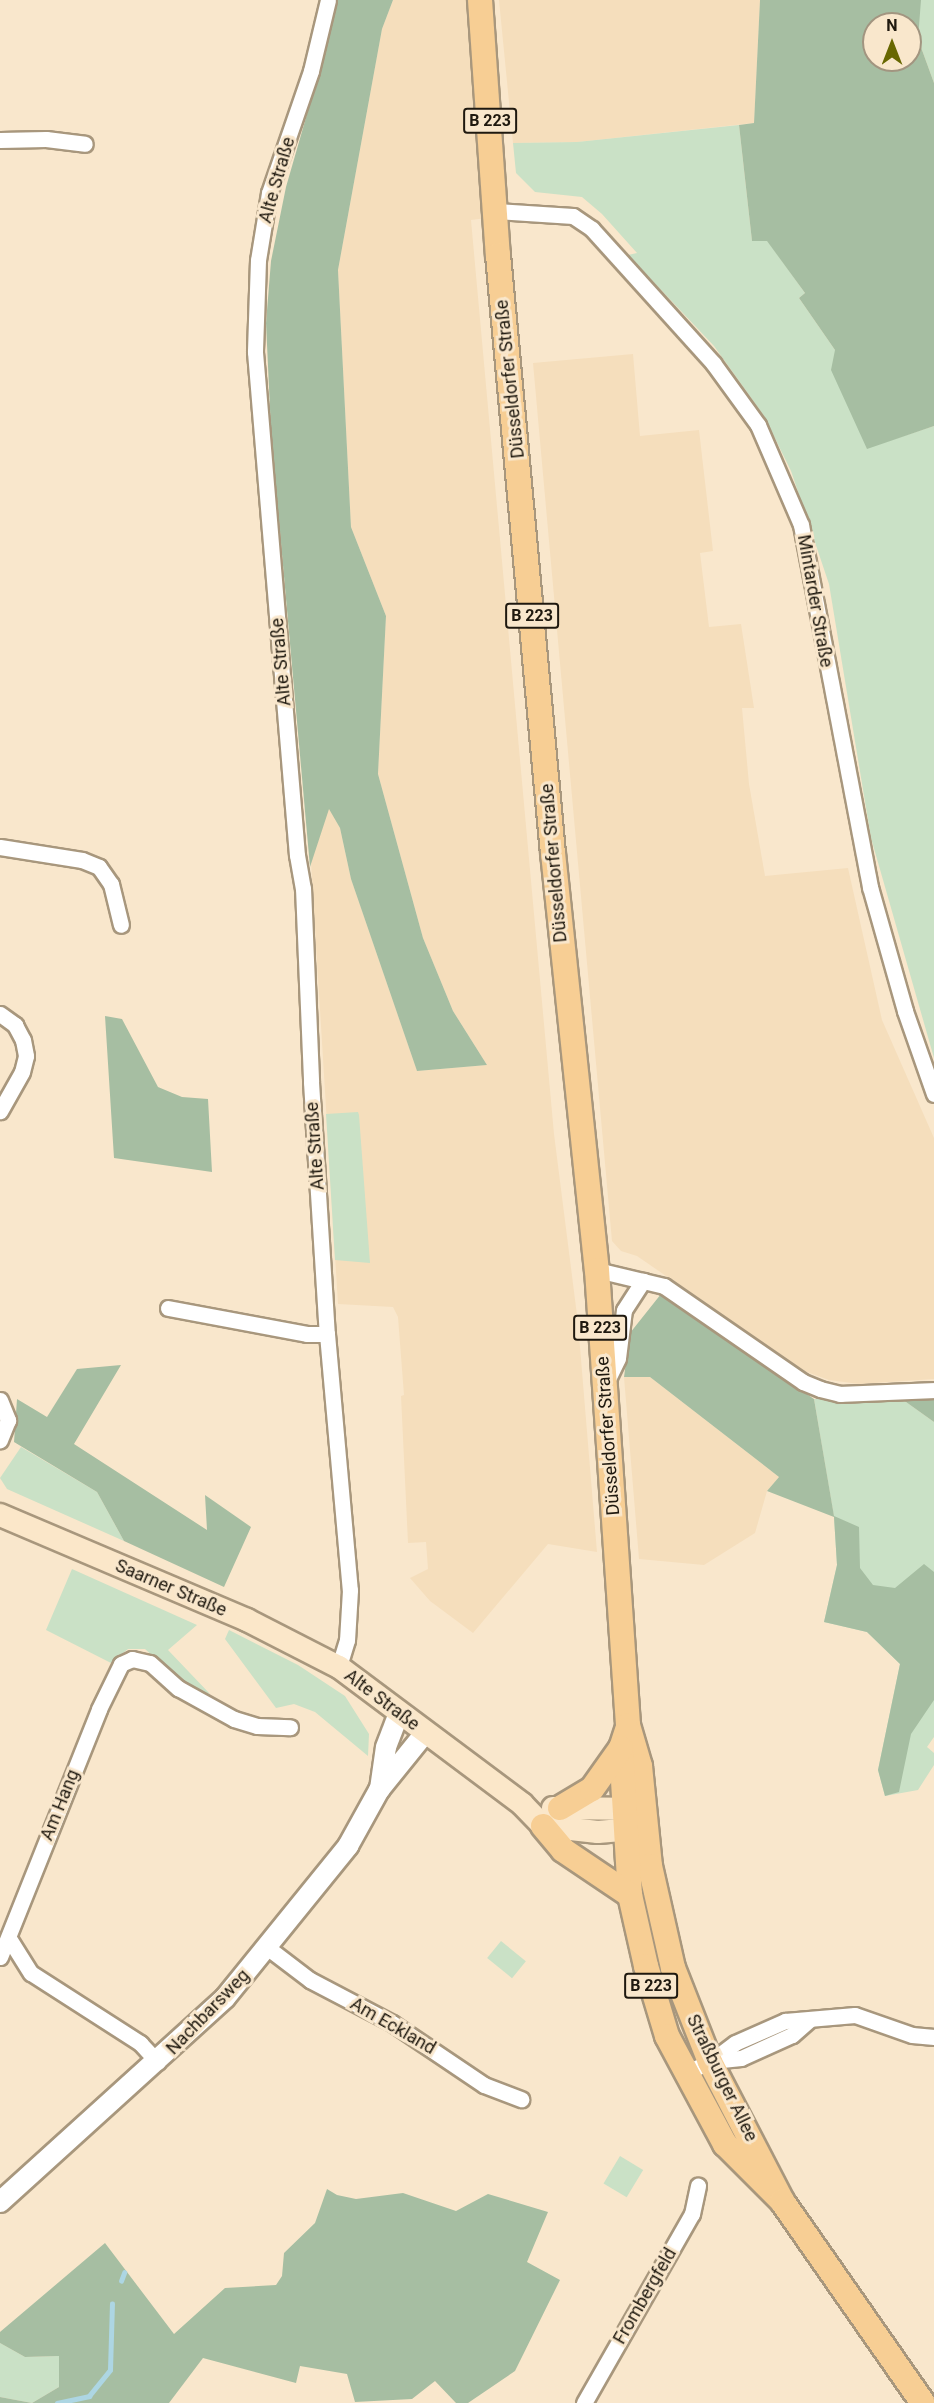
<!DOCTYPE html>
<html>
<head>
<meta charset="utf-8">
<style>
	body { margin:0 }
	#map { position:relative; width:934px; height:2403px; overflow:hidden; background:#f9e7cc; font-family:Roboto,sans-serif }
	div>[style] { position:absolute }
	.built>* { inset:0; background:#f5debc }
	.green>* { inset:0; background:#cae1c6; transform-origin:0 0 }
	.forest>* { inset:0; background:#a6bea2 }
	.stream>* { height:4.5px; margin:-2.25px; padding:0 2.25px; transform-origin:2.25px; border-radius:2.25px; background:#add6e3 }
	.roads { filter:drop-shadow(2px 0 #a8977d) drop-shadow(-2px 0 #a8977d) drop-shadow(0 2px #a8977d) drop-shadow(0 -2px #a8977d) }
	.minor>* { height:15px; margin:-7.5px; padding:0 7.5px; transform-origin:7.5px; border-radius:7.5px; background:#fff }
	.tertiary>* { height:20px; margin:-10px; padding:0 10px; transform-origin:10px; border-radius:10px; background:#fff }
	.secondary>* { height:22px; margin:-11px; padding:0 11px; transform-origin:11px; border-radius:11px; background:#fbe7c9 }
	.primary>* { height:24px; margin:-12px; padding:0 12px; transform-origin:12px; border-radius:12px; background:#f7ce94 }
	span { translate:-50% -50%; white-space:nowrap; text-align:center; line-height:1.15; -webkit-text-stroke:6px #f9e7cc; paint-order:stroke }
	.shield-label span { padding:2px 4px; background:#f9e7cc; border:2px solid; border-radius:4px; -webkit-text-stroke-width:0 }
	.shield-label { font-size:16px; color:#1f190f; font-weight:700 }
	.street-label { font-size:18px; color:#1f190f }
	.north { position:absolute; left:862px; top:12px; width:60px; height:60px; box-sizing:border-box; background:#f9e7cc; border:2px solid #a29580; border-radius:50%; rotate:0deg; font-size:16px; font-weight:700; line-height:24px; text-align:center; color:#1f190f }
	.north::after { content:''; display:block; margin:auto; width:21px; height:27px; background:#676701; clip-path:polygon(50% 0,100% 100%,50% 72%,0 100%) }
</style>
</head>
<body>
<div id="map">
	<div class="built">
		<i style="clip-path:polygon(393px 0,475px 0,487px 218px,471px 220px,554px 1134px,578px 1323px,597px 1552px,548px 1544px,473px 1633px,430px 1601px,410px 1578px,428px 1569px,426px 1542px,408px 1543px,401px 1396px,404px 1395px,398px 1317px,393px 1307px,338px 1304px,305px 764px,340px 828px,351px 879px,417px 1071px,487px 1065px,453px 1011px,423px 938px,378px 774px,386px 616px,351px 527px,338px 270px,382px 29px)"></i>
		<i style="clip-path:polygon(499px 0,760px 0,754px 123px,577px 142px,513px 143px)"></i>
		<i style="clip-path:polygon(633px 354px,640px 436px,699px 430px,713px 551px,700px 553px,709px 627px,741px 624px,754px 708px,742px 708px,749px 784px,765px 876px,848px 868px,882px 1020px,934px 1138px,934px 1379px,859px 1384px,829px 1380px,804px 1371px,637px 1256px,621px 1251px,612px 1241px,533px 363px)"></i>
		<i style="clip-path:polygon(624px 1377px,650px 1377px,779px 1477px,767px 1491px,755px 1533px,704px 1565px,639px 1559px)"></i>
	</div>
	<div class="green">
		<i style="clip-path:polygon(904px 0,934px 0,934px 83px,918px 39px)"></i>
		<i style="clip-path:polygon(739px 125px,752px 241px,767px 240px,805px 293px,799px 298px,835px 350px,867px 448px,934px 426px,934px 1058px,871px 838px,829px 584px,791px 471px,764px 416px,714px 346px,628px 255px,637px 253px,602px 214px,582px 197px,535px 192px,516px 173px,513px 143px,577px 142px)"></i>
		<i style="clip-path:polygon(358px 1112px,359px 1115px,370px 1263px,335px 1260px,326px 1114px)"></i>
		<i style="clip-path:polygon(899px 1397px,934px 1422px,934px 1737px,927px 1747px,934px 1753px,934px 1765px,918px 1790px,885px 1796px,878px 1770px,900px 1664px,867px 1632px,824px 1622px,837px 1565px,834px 1517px,814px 1399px)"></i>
		<i style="clip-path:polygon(21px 1447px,97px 1492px,124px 1541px,7px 1489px,0 1478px)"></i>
		<i style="clip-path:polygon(72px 1569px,197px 1625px,168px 1650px,210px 1694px,185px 1685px,145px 1649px,128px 1649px,111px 1663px,46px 1630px)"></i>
		<i style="clip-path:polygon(229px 1630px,298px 1665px,345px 1696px,369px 1734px,368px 1756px,315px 1712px,294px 1704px,276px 1708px,225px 1639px)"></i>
		<i style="left:501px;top:1941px;width:32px;height:22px;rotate:39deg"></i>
		<i style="left:620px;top:2156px;width:27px;height:32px;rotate:31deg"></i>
		<i style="clip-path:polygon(0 2343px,25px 2357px,59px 2356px,59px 2387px,32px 2403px,0 2397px)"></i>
	</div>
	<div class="forest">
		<i style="clip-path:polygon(331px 0,393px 0,382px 29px,338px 270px,351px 527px,386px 616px,378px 774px,423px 938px,453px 1011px,487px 1065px,417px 1071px,351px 879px,340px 828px,329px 809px,310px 867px,271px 431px,266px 323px,271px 261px,286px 187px,322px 62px)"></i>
		<i style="clip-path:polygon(evenodd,760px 0,921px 0,918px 39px,934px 83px,934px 426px,867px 449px,831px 370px,835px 350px,799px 298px,805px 293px,767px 241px,752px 241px,739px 125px,754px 123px,760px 0,874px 24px,910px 24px,910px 60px,874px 60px,874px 24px)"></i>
		<i style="clip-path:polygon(105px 1016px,122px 1019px,158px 1087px,182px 1097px,208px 1099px,212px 1172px,114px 1158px)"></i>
		<i style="clip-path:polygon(661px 1294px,814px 1399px,834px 1516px,859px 1527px,860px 1568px,873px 1585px,895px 1588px,924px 1564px,934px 1572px,934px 1700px,911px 1734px,899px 1792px,885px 1796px,878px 1770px,900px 1664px,867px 1632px,824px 1622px,837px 1565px,834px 1517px,767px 1491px,779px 1477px,650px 1377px,624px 1377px,630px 1333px)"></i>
		<i style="clip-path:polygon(121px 1365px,74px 1444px,207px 1530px,205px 1495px,251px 1527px,224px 1587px,124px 1541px,97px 1492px,14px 1442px,17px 1399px,47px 1417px,77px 1369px)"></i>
		<i style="clip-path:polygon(899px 1397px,934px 1397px,934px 1422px)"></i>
		<i style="clip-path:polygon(327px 2189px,337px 2195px,356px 2199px,403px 2193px,456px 2211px,488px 2194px,548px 2212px,527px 2262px,560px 2280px,515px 2371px,468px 2403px,456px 2403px,435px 2381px,412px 2399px,355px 2402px,347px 2374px,300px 2366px,296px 2383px,203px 2358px,169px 2403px,0 2403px,0 2397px,32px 2403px,59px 2387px,59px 2356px,25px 2357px,0 2343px,0 2332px,105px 2243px,174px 2334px,225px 2288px,276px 2285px,282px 2276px,284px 2253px,315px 2223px)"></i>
	</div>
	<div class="stream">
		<i style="left:121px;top:2281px;width:9px;rotate:-69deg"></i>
		<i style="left:57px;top:2403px;width:33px;rotate:-12deg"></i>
		<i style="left:89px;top:2396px;width:33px;rotate:-51deg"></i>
		<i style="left:110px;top:2370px;width:66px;rotate:-88.3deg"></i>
	</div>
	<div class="roads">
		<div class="minor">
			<i style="left:328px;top:0;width:73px;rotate:103.5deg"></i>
			<i style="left:311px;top:71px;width:129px;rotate:109deg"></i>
			<i style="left:269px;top:193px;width:68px;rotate:99.3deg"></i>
			<i style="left:258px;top:260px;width:92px;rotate:91.9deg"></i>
			<i style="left:255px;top:352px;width:505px;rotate:85.23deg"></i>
			<i style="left:297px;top:855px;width:34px;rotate:80deg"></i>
			<i style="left:303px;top:888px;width:194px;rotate:87.6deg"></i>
			<i style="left:311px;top:1082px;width:253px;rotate:86.4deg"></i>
			<i style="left:327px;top:1334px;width:257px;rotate:84.9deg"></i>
			<i style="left:350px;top:1590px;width:50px;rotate:93.4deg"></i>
			<i style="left:347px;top:1640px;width:28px;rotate:107deg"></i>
			<i style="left:0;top:140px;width:46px;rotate:-1.2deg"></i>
			<i style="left:46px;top:139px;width:39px;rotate:7deg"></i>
			<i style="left:496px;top:211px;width:77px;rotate:3.7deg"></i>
			<i style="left:573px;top:216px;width:23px;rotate:34deg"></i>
			<i style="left:592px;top:229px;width:181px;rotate:47.9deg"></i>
			<i style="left:713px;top:363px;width:77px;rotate:54deg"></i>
			<i style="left:758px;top:425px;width:109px;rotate:66.7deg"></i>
			<i style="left:801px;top:525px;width:369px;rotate:79.2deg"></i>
			<i style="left:870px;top:887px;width:129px;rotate:74.2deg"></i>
			<i style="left:905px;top:1011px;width:88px;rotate:70.7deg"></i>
			<i style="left:0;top:847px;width:83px;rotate:9deg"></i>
			<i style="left:82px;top:860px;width:18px;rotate:22deg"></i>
			<i style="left:99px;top:867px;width:21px;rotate:55deg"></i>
			<i style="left:111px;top:884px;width:42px;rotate:76.3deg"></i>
			<i style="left:0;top:1014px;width:19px;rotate:36deg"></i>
			<i style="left:15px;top:1025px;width:17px;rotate:62deg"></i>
			<i style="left:23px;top:1040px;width:16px;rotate:79deg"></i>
			<i style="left:26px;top:1056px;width:16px;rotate:104deg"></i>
			<i style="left:22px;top:1072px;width:45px;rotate:119.4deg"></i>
			<i style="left:597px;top:1270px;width:69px;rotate:13.4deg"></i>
			<i style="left:664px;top:1286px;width:169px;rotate:34.6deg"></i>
			<i style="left:803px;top:1382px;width:18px;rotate:22deg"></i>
			<i style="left:820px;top:1389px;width:21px;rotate:14deg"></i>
			<i style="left:840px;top:1394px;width:94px;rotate:-2.4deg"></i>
			<i style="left:168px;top:1308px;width:141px;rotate:10.6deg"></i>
			<i style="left:307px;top:1334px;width:20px"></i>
			<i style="left:607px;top:1381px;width:25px;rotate:-64deg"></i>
			<i style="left:618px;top:1358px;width:48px;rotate:-82.9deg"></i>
			<i style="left:624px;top:1310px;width:35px;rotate:-57deg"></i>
			<i style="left:0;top:1400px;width:22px;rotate:68deg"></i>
			<i style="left:8px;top:1420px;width:22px;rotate:112deg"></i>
			<i style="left:10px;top:1940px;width:39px;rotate:58deg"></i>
			<i style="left:31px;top:1973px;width:130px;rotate:32.7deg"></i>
			<i style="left:140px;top:2043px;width:26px;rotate:47deg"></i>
			<i style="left:268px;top:1948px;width:53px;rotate:37.3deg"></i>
			<i style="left:310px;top:1980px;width:93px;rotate:27.7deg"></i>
			<i style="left:392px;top:2023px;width:111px;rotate:34deg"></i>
			<i style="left:484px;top:2085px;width:40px;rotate:21deg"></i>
			<i style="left:0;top:1957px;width:267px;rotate:-68.2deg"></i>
			<i style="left:99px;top:1709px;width:50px;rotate:-63.9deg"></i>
			<i style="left:121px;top:1664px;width:12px;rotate:-24deg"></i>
			<i style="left:132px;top:1659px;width:18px;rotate:13deg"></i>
			<i style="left:150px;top:1663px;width:38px;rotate:42deg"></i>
			<i style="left:178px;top:1688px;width:64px;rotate:29deg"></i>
			<i style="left:234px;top:1719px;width:24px;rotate:17deg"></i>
			<i style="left:257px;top:1726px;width:33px;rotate:2deg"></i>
			<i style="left:712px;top:2061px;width:29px;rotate:-6deg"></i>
			<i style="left:741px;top:2058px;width:56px;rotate:-24.3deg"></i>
			<i style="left:792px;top:2035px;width:23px;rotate:-41deg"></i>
			<i style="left:684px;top:2073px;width:28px;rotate:-23deg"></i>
			<i style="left:710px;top:2062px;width:31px;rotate:-37deg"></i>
			<i style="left:735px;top:2043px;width:55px;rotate:-23.7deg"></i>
			<i style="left:785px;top:2021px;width:70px;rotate:-4.9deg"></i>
			<i style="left:855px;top:2015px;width:60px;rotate:19.3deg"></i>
			<i style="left:912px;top:2035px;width:22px;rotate:5deg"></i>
			<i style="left:584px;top:2403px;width:218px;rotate:-60.3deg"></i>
			<i style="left:692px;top:2214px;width:29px;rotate:-78deg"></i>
		</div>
		<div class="tertiary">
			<i style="left:380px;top:1789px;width:42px;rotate:-81.9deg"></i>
			<i style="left:386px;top:1747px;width:36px;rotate:-69deg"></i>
			<i style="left:0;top:2202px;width:304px;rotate:-42.2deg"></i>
			<i style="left:225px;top:1998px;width:196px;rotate:-51deg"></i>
			<i style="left:348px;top:1846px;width:64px;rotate:-61deg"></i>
			<i style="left:379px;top:1790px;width:73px;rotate:-51.1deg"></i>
		</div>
		<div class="secondary">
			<i style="left:0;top:1515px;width:268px;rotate:23deg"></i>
			<i style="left:247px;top:1620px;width:103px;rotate:27.1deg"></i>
			<i style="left:339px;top:1667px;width:229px;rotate:36.8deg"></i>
			<i style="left:522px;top:1804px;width:30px;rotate:46deg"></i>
			<i style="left:543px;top:1826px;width:55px;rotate:6.2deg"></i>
			<i style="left:598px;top:1832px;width:47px;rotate:-4.9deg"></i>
			<i style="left:553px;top:1808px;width:90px;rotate:0.6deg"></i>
		</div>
		<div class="primary">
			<i style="left:480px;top:0;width:256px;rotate:86deg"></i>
			<i style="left:498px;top:255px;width:601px;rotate:84.75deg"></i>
			<i style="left:553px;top:853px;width:419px;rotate:84deg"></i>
			<i style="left:597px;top:1270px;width:456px;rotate:86.1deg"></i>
			<i style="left:628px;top:1725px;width:43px;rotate:73.7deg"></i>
			<i style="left:640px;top:1766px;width:100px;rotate:84.3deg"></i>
			<i style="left:650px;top:1866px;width:105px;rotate:77.3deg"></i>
			<i style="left:673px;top:1968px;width:101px;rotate:68.5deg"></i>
			<i style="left:710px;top:2062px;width:157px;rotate:62.6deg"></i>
			<i style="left:627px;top:1730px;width:19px;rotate:108deg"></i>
			<i style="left:621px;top:1748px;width:147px;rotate:86.5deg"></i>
			<i style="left:630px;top:1895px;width:73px;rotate:77.3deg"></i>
			<i style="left:646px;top:1966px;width:73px;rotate:73.3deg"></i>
			<i style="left:667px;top:2036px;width:123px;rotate:61.8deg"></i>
			<i style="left:725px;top:2144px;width:81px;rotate:45deg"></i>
			<i style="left:782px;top:2201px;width:246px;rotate:55.1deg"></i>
			<i style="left:560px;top:1808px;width:37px;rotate:-31deg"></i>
			<i style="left:592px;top:1789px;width:50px;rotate:-54.7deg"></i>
			<i style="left:543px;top:1826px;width:31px;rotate:50deg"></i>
			<i style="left:563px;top:1850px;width:81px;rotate:33.9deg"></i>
		</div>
	</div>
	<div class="shield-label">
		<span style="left:490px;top:121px">B 223</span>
		<span style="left:532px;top:616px">B 223</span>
		<span style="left:600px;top:1328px">B 223</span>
		<span style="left:651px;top:1986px">B 223</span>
	</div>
	<div class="street-label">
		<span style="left:277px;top:180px;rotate:-74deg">Alte Straße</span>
		<span style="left:510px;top:379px;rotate:-96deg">Düsseldorfer Straße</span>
		<span style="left:815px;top:601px;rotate:80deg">Mintarder Straße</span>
		<span style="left:281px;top:662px;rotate:-95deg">Alte Straße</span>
		<span style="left:554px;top:863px;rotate:-95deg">Düsseldorfer Straße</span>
		<span style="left:315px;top:1146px;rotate:-94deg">Alte Straße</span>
		<span style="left:608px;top:1436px;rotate:-94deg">Düsseldorfer Straße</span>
		<span style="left:171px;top:1588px;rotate:23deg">Saarner Straße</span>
		<span style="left:382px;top:1700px;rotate:37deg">Alte Straße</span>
		<span style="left:60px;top:1805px;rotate:-68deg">Am Hang</span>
		<span style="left:208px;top:2012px;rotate:-46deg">Nachbarsweg</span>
		<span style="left:393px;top:2026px;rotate:30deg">Am Eckland</span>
		<span style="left:722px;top:2078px;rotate:64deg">Straßburger Allee</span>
		<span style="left:645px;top:2296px;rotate:-60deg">Frombergfeld</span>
	</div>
	<div class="north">N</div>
</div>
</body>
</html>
